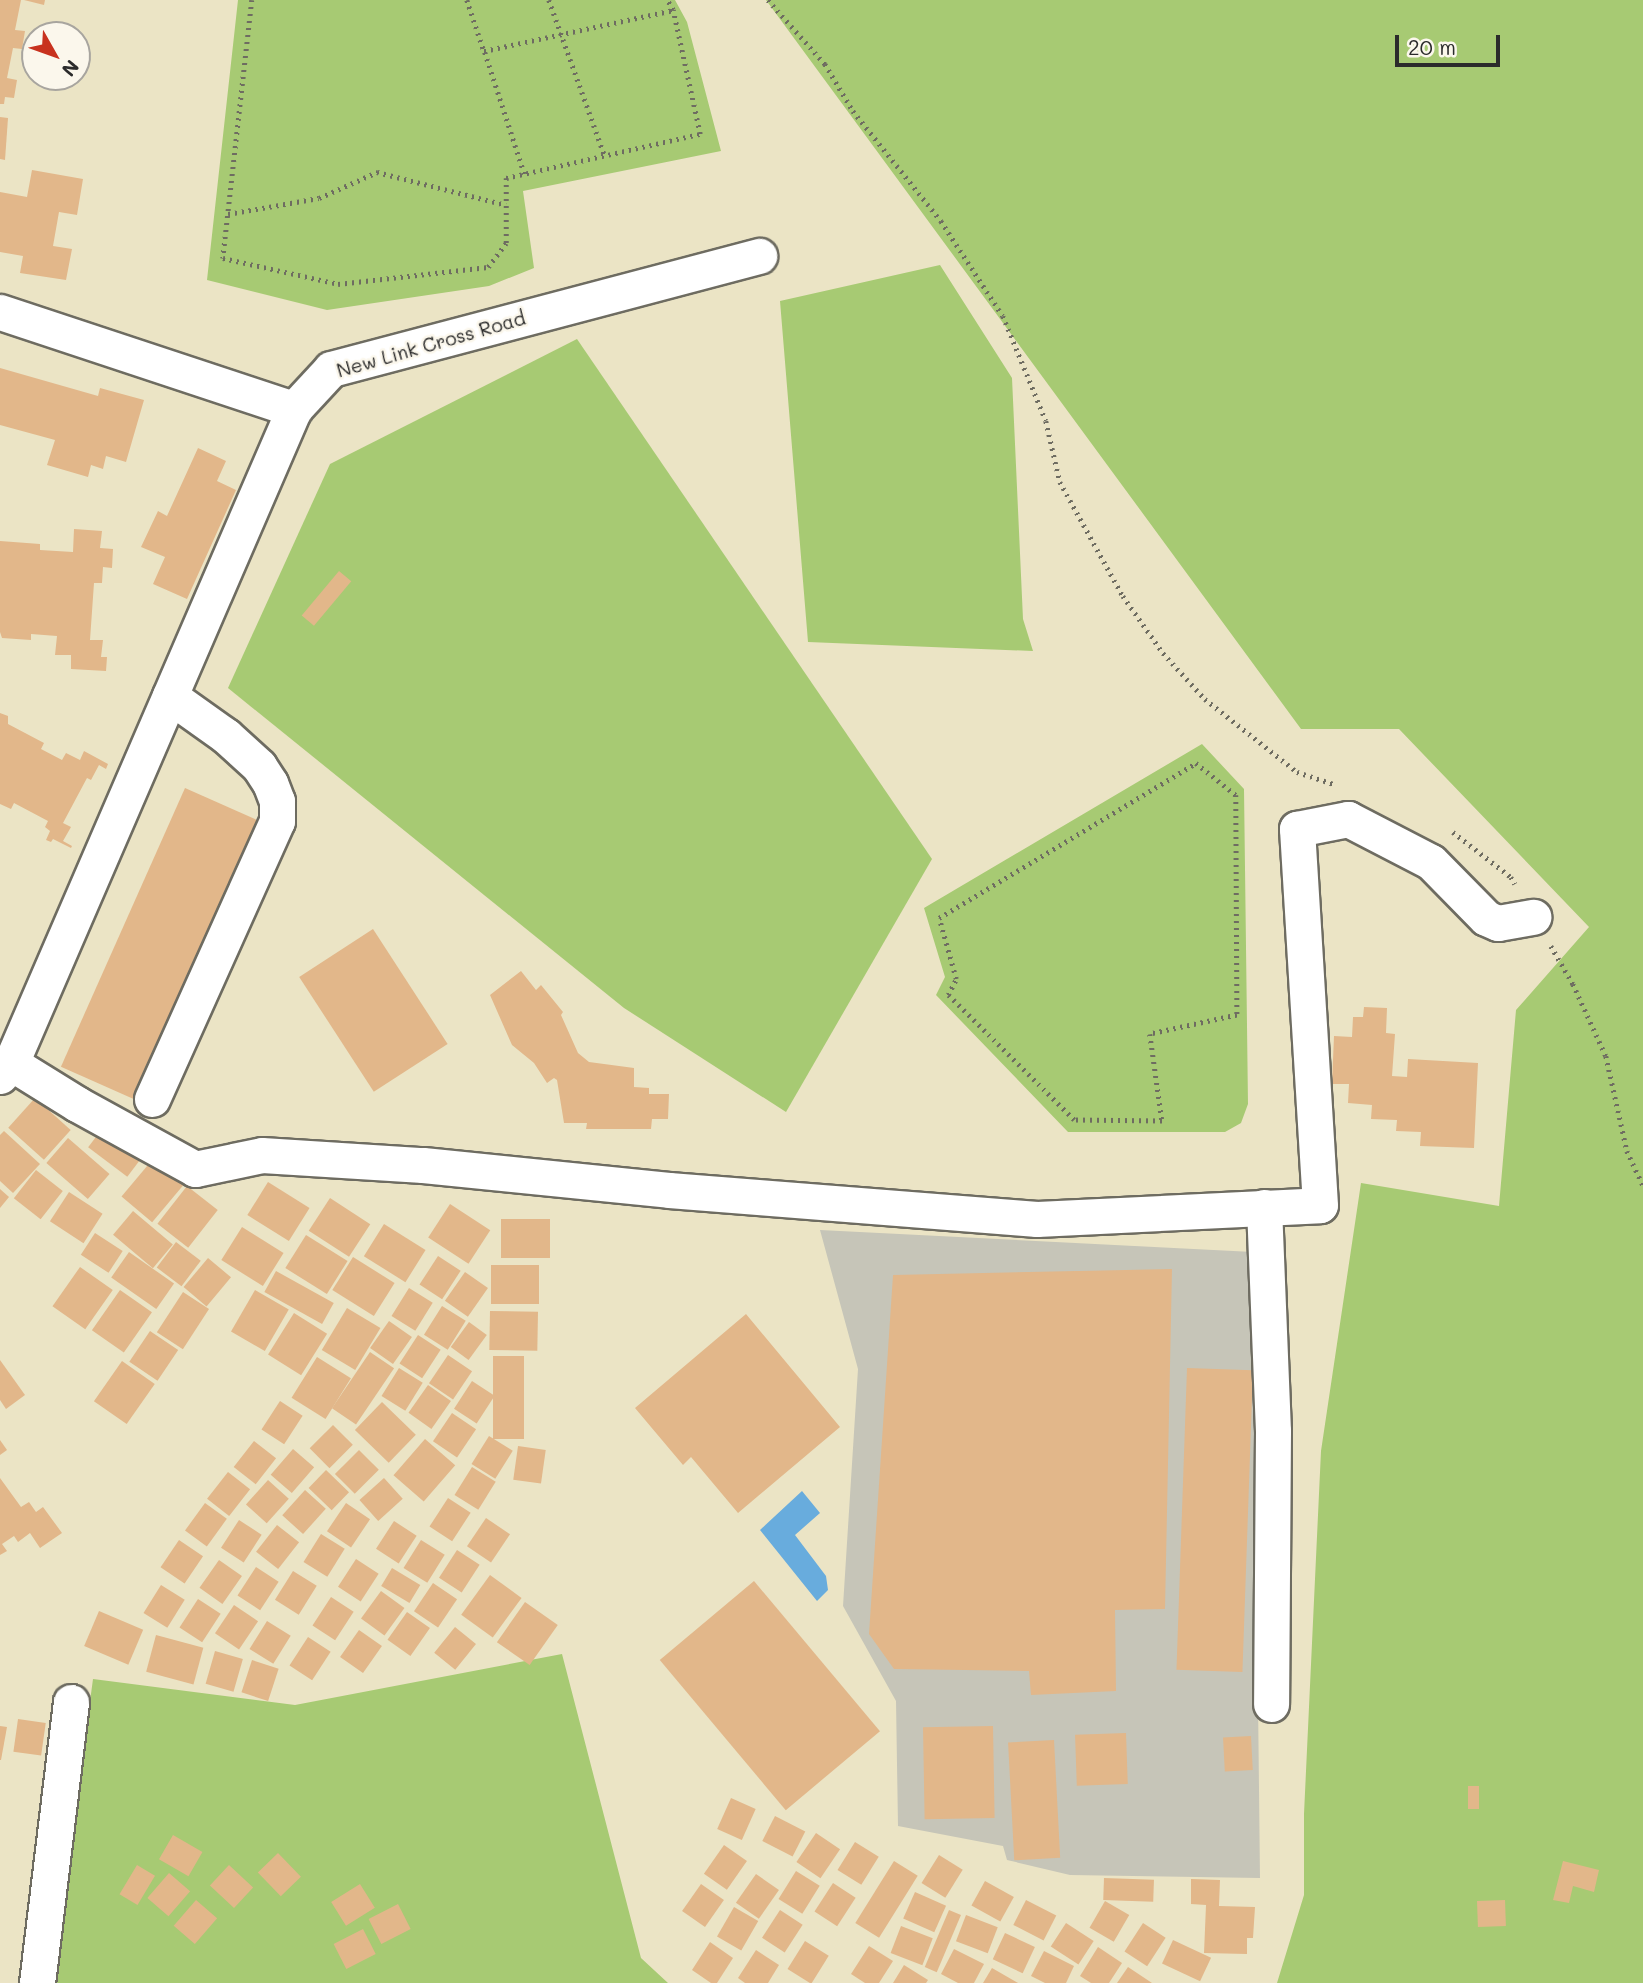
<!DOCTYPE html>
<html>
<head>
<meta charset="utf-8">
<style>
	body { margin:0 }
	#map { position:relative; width:1643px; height:1983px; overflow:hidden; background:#ebe4c5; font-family:Mali,sans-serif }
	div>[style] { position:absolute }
	.industrial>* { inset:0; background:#c6c5b8 }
	.green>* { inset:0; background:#a7ca73 }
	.water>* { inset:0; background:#68acdd }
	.building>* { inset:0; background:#e2b78a; transform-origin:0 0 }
	.path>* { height:4.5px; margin-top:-2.25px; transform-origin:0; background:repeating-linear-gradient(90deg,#6e6c61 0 2px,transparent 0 7px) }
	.roads { filter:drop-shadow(2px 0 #6e6c61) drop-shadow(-2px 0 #6e6c61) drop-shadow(0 2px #6e6c61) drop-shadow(0 -2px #6e6c61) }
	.minor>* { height:35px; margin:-17.5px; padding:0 17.5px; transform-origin:17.5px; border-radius:17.5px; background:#fff }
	span { translate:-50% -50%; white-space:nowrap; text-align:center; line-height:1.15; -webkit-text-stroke:5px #fbf7ec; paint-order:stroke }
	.street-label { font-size:19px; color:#2b2b2b }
	.north { position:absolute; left:21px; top:21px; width:70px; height:70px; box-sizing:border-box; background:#fbf7ec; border:2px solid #a8a59f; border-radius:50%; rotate:130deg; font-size:19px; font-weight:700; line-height:28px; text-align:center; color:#2b2b2b }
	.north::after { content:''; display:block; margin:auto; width:24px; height:32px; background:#c8321e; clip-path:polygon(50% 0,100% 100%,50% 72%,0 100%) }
	.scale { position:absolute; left:1395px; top:35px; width:105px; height:32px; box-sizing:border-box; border:4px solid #2b2b2b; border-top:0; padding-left:9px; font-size:21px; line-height:24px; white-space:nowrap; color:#2b2b2b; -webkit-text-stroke:5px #fbf7ec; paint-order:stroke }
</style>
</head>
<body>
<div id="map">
	<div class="industrial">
		<i style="clip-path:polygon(820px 1230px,1253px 1252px,1260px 1878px,1070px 1875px,1007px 1860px,1003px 1846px,898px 1826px,896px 1701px,843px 1606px,858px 1369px)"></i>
	</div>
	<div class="green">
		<i style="clip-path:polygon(238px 0,675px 0,687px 22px,721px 151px,523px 191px,534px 268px,489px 286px,327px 310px,207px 280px)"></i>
		<i style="clip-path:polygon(766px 0,1643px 0,1643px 1983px,1277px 1983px,1304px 1895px,1304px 1814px,1321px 1451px,1361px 1183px,1499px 1206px,1516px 1010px,1589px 927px,1399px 729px,1301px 729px)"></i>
		<i style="clip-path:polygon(940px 265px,1012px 378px,1023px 619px,1033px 651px,808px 642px,780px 301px)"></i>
		<i style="clip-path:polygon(577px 339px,932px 859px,786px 1112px,624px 1008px,228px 688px,330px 464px)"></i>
		<i style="clip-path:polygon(1202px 744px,1244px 789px,1248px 1104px,1241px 1123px,1225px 1132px,1068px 1132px,936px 995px,945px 977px,924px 908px)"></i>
		<i style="clip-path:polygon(562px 1654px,641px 1958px,668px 1983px,52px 1983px,93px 1679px,295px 1705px)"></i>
	</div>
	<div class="water">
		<i style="clip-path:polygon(802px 1491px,820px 1513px,795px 1535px,826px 1576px,828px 1590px,817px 1601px,760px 1530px)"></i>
	</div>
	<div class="building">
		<i style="clip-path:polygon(0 0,21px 0,15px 30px,25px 31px,22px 49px,13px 48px,7px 78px,17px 80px,14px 98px,5px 97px,4px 104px,0 104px)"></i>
		<i style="clip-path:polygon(24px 0,45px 0,44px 5px)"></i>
		<i style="clip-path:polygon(0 117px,8px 118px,5px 160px,0 159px)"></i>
		<i style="clip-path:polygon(32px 170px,83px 179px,77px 215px,59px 212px,53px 246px,72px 249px,66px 280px,20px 273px,23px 256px,0 252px,0 192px,27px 197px)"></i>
		<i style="clip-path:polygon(0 368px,98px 396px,100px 388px,144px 400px,126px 462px,106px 456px,103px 469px,91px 465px,88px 477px,47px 465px,55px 440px,0 425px)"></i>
		<i style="clip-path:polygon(198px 448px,226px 461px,217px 481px,236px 490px,187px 599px,153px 584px,165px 557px,141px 547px,158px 511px,167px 516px)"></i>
		<i style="clip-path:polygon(74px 529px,102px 531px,100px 548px,113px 549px,112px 568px,103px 567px,102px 583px,94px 583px,90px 640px,103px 640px,101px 657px,107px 657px,106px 671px,71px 669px,71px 655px,55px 655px,57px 636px,31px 634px,31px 640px,2px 638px,0 632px,0 541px,40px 544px,40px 550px,73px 552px)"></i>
		<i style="left:339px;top:571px;width:16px;height:58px;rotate:40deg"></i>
		<i style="clip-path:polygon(0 713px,8px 716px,8px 724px,44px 743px,41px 749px,62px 760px,66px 753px,80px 760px,84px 751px,108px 764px,106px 769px,99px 765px,91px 780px,87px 778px,63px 823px,71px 827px,63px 841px,72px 846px,71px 848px,53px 839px,51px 842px,46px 840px,50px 831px,45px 827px,48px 821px,14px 803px,11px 809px,0 804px)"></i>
		<i style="left:185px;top:788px;width:82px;height:305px;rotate:24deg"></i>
		<i style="left:373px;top:929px;width:137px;height:88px;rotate:57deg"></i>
		<i style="clip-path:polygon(521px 971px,536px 990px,541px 985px,563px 1012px,561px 1015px,578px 1053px,589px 1062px,634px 1068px,634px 1087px,649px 1088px,649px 1094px,669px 1094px,668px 1119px,652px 1119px,651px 1129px,586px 1129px,587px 1123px,564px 1123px,557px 1080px,554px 1078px,547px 1083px,534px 1063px,512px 1045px,490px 995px)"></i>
		<i style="clip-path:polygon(1364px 1007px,1387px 1008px,1386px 1033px,1395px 1034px,1392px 1076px,1407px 1077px,1408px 1059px,1478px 1063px,1474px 1148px,1420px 1146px,1421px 1132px,1396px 1131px,1397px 1120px,1371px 1119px,1372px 1105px,1348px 1103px,1349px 1084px,1332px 1084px,1334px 1036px,1352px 1037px,1353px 1017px,1363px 1017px)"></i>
		<i style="left:35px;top:1098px;width:48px;height:40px;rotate:42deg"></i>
		<i style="left:105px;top:1125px;width:49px;height:28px;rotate:37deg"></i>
		<i style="clip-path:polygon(4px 1131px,40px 1164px,13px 1193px,0 1181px,0 1135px)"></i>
		<i style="left:68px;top:1138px;width:55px;height:33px;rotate:41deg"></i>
		<i style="left:153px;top:1159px;width:40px;height:49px;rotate:40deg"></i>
		<i style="left:36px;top:1170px;width:34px;height:36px;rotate:38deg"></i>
		<i style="left:268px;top:1182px;width:49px;height:39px;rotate:32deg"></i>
		<i style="left:187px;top:1186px;width:39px;height:48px;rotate:38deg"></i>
		<i style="clip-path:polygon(0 1189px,9px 1197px,0 1208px)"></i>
		<i style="left:69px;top:1192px;width:40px;height:35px;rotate:33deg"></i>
		<i style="left:330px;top:1198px;width:48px;height:39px;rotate:33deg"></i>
		<i style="left:450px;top:1204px;width:48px;height:40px;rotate:33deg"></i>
		<i style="left:133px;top:1211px;width:52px;height:31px;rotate:40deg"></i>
		<i style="left:501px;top:1219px;width:49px;height:39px"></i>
		<i style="left:384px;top:1224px;width:49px;height:38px;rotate:32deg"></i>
		<i style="left:242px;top:1227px;width:49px;height:39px;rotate:32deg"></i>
		<i style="left:95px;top:1233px;width:33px;height:26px;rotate:33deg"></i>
		<i style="left:306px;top:1235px;width:49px;height:39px;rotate:32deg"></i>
		<i style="left:176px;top:1242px;width:31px;height:32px;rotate:37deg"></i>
		<i style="left:129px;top:1252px;width:55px;height:31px;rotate:35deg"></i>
		<i style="left:438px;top:1256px;width:27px;height:34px;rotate:33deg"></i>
		<i style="left:353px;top:1257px;width:49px;height:39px;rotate:32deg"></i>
		<i style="left:208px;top:1258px;width:30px;height:38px;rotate:40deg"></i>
		<i style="left:491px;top:1265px;width:48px;height:39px"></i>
		<i style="left:80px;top:1267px;width:40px;height:48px;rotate:35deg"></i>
		<i style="clip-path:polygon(1172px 1269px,1165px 1609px,1115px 1610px,1116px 1691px,1031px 1695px,1029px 1671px,894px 1669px,869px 1634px,893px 1275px)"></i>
		<i style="left:276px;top:1271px;width:66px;height:24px;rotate:29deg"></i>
		<i style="left:465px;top:1272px;width:28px;height:35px;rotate:35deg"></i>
		<i style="left:409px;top:1288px;width:28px;height:33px;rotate:32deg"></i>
		<i style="left:120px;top:1290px;width:39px;height:49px;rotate:35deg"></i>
		<i style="left:255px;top:1290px;width:39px;height:48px;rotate:30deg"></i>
		<i style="left:183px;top:1292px;width:31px;height:48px;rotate:33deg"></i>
		<i style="left:442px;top:1306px;width:28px;height:34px;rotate:32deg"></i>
		<i style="left:347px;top:1308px;width:39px;height:49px;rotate:31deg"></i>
		<i style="left:490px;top:1311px;width:48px;height:39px;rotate:1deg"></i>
		<i style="left:294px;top:1313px;width:39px;height:49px;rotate:32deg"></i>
		<i style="clip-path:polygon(746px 1314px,840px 1427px,738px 1513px,691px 1457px,683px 1465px,635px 1408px)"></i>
		<i style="left:389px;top:1321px;width:28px;height:33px;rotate:35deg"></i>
		<i style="left:469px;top:1322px;width:22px;height:31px;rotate:36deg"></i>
		<i style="left:150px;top:1331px;width:34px;height:37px;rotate:34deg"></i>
		<i style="left:418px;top:1335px;width:27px;height:34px;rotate:33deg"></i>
		<i style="left:370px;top:1352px;width:29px;height:68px;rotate:34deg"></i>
		<i style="left:448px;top:1355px;width:29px;height:34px;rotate:34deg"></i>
		<i style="left:493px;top:1356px;width:31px;height:83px"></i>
		<i style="left:317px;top:1357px;width:40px;height:48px;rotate:32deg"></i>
		<i style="clip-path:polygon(0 1360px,25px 1395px,6px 1409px,0 1400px)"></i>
		<i style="left:122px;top:1361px;width:40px;height:49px;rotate:35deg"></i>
		<i style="left:399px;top:1368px;width:28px;height:33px;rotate:32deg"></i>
		<i style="left:1187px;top:1368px;width:66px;height:302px;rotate:2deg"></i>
		<i style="left:472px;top:1381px;width:27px;height:33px;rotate:33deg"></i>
		<i style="left:428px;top:1385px;width:28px;height:34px;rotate:35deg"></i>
		<i style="left:280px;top:1401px;width:27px;height:34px;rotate:33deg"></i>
		<i style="left:382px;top:1402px;width:47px;height:39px;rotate:44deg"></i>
		<i style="left:452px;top:1413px;width:29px;height:34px;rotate:34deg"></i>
		<i style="left:333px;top:1425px;width:28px;height:33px;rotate:45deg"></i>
		<i style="left:489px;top:1436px;width:28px;height:33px;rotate:32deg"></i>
		<i style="left:425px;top:1439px;width:40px;height:48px;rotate:41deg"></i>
		<i style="clip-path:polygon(0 1440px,7px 1450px,0 1455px)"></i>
		<i style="left:254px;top:1441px;width:28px;height:33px;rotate:38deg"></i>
		<i style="left:518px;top:1446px;width:28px;height:34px;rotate:8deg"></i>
		<i style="left:293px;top:1449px;width:28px;height:34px;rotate:41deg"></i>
		<i style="left:359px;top:1450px;width:28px;height:34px;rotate:45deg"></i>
		<i style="left:472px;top:1467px;width:28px;height:33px;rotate:32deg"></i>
		<i style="left:326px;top:1470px;width:32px;height:25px;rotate:44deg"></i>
		<i style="left:228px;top:1472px;width:28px;height:34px;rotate:38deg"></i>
		<i style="clip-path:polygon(0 1478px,21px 1507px,29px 1502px,36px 1512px,43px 1507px,62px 1533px,40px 1548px,30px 1533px,18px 1542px,14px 1536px,2px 1544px,7px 1551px,0 1555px)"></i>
		<i style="left:384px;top:1478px;width:28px;height:33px;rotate:48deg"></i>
		<i style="left:268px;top:1480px;width:28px;height:33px;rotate:42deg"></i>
		<i style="left:305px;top:1490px;width:28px;height:34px;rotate:42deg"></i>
		<i style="left:448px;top:1498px;width:27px;height:34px;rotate:33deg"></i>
		<i style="left:205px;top:1503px;width:27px;height:34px;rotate:36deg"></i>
		<i style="left:346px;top:1503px;width:29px;height:34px;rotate:34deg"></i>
		<i style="left:486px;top:1518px;width:29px;height:34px;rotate:34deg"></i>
		<i style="left:239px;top:1520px;width:27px;height:33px;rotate:33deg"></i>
		<i style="left:394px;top:1521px;width:27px;height:33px;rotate:33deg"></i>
		<i style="left:277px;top:1525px;width:28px;height:34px;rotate:38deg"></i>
		<i style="left:321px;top:1534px;width:28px;height:33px;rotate:32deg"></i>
		<i style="left:179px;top:1540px;width:29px;height:33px;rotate:34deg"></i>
		<i style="left:421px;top:1540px;width:28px;height:33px;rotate:32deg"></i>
		<i style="left:457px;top:1550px;width:27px;height:33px;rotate:33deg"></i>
		<i style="left:356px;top:1559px;width:27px;height:33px;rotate:33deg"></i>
		<i style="left:219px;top:1560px;width:28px;height:34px;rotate:35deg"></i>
		<i style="left:256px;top:1567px;width:27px;height:34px;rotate:33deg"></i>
		<i style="left:392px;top:1568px;width:33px;height:21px;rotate:31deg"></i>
		<i style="left:293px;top:1571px;width:28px;height:34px;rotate:32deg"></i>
		<i style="left:490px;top:1575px;width:39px;height:49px;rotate:36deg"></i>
		<i style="left:754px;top:1581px;width:196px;height:123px;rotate:50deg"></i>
		<i style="left:433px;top:1583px;width:29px;height:34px;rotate:34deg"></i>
		<i style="left:161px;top:1585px;width:28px;height:33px;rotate:32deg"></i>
		<i style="left:381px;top:1591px;width:29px;height:34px;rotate:36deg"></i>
		<i style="left:331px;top:1597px;width:27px;height:34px;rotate:33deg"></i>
		<i style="left:198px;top:1599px;width:27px;height:34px;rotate:33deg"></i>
		<i style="left:525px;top:1602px;width:40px;height:49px;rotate:35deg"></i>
		<i style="left:234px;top:1605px;width:29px;height:34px;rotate:34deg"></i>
		<i style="left:99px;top:1611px;width:48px;height:38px;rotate:23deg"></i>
		<i style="left:407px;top:1612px;width:28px;height:34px;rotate:35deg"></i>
		<i style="left:267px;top:1621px;width:28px;height:33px;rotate:32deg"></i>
		<i style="left:455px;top:1627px;width:27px;height:33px;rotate:39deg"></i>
		<i style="left:359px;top:1630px;width:28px;height:33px;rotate:35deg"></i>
		<i style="left:156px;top:1635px;width:49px;height:38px;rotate:15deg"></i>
		<i style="left:308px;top:1637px;width:27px;height:34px;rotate:33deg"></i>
		<i style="left:215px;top:1651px;width:29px;height:34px;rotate:16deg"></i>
		<i style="left:252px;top:1660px;width:28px;height:34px;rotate:18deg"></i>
		<i style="left:18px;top:1719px;width:28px;height:33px;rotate:8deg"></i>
		<i style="clip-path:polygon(0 1726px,7px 1727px,1px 1760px,0 1760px)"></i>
		<i style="left:993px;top:1726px;width:92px;height:70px;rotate:89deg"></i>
		<i style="left:1126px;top:1733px;width:51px;height:51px;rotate:88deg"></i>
		<i style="left:1251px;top:1736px;width:34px;height:28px;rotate:87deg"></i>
		<i style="left:1054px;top:1740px;width:118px;height:46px;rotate:87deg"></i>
		<i style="left:1479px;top:1786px;width:23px;height:11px;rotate:90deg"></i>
		<i style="left:731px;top:1798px;width:27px;height:34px;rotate:24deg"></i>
		<i style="left:775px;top:1816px;width:34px;height:28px;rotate:27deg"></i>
		<i style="left:816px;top:1833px;width:29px;height:35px;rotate:34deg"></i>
		<i style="left:173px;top:1835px;width:34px;height:28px;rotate:30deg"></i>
		<i style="left:855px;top:1842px;width:28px;height:33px;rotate:32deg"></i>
		<i style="left:724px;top:1845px;width:28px;height:35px;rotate:35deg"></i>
		<i style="left:278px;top:1853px;width:33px;height:28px;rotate:46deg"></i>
		<i style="left:939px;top:1855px;width:28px;height:33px;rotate:32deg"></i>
		<i style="left:894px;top:1861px;width:28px;height:73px;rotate:32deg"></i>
		<i style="clip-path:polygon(1563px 1861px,1599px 1870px,1594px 1892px,1573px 1886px,1569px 1903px,1553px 1900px)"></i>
		<i style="left:137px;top:1865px;width:21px;height:34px;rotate:31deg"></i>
		<i style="left:229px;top:1865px;width:33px;height:28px;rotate:43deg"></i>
		<i style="left:796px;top:1871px;width:28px;height:33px;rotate:32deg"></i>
		<i style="left:169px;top:1873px;width:28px;height:33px;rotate:41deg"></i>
		<i style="left:756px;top:1874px;width:28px;height:35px;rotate:35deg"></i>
		<i style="left:1104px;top:1878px;width:50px;height:22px;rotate:2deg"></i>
		<i style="clip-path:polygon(1191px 1879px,1220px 1880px,1219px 1906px,1255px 1907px,1253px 1938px,1247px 1938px,1247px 1954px,1204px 1953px,1206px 1905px,1191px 1904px)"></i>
		<i style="left:985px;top:1881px;width:33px;height:28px;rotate:29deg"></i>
		<i style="left:833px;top:1883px;width:27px;height:34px;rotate:33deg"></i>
		<i style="left:360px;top:1884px;width:28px;height:34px;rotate:58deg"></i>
		<i style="left:701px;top:1884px;width:28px;height:33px;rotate:35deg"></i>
		<i style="left:915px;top:1892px;width:34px;height:29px;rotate:24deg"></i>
		<i style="left:196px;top:1900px;width:28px;height:34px;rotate:41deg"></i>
		<i style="left:1026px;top:1900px;width:34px;height:28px;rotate:27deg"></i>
		<i style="left:1505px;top:1900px;width:26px;height:28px;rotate:88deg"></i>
		<i style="left:1105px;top:1901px;width:28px;height:31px;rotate:30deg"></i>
		<i style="left:398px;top:1904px;width:28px;height:33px;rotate:63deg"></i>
		<i style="left:734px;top:1907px;width:28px;height:34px;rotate:30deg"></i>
		<i style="left:780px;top:1910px;width:27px;height:33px;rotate:33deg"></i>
		<i style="left:949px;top:1910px;width:13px;height:62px;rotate:23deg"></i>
		<i style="left:966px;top:1915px;width:34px;height:28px;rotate:21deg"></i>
		<i style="left:1066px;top:1923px;width:33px;height:28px;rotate:33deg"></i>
		<i style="left:1143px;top:1923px;width:27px;height:34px;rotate:33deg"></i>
		<i style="left:901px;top:1926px;width:34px;height:29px;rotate:21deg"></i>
		<i style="left:363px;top:1929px;width:28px;height:33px;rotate:63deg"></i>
		<i style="left:1005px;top:1933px;width:33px;height:29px;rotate:25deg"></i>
		<i style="left:1173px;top:1940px;width:42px;height:26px;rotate:25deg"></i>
		<i style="left:805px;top:1941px;width:28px;height:33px;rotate:32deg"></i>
		<i style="clip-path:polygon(710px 1942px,733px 1958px,717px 1983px,711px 1983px,692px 1970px)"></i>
		<i style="clip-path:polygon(869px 1946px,893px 1961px,879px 1983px,865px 1983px,851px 1974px)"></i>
		<i style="clip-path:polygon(1098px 1947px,1122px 1963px,1109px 1983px,1091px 1983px,1080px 1976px)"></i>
		<i style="clip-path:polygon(954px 1949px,984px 1964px,974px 1983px,958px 1983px,941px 1974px)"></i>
		<i style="clip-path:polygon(756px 1950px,779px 1965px,768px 1983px,745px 1983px,738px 1978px)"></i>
		<i style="clip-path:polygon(1044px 1951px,1074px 1966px,1066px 1983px,1045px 1983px,1031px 1976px)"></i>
		<i style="clip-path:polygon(904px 1965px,928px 1980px,926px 1983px,893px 1983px)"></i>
		<i style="clip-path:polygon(1128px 1967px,1152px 1983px,1117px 1983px)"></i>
		<i style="clip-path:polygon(992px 1968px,1018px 1983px,983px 1983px)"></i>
	</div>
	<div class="path">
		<i style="left:252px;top:0;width:260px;rotate:96.4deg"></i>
		<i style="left:223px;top:258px;width:118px;rotate:12.7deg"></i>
		<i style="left:338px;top:284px;width:151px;rotate:-6.5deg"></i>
		<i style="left:488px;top:267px;width:30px;rotate:-53deg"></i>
		<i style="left:506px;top:243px;width:65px;rotate:-90deg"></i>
		<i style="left:506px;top:178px;width:199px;rotate:-12.8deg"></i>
		<i style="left:700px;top:134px;width:127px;rotate:-102.3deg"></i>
		<i style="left:673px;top:10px;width:12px;rotate:-121deg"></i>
		<i style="left:467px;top:0;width:54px;rotate:71.6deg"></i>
		<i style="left:549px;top:0;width:166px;rotate:70.3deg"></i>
		<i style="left:768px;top:0;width:86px;rotate:48.3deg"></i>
		<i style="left:825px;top:64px;width:55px;rotate:59.2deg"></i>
		<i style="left:853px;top:111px;width:141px;rotate:51.3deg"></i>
		<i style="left:941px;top:221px;width:113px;rotate:56.9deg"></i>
		<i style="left:1003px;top:316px;width:113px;rotate:67.7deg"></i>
		<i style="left:1046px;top:421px;width:63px;rotate:77.1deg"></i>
		<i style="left:1060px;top:482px;width:130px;rotate:61.1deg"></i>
		<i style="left:1123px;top:596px;width:70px;rotate:54.9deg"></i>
		<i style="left:1163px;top:653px;width:62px;rotate:47.6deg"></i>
		<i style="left:1205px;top:699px;width:117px;rotate:38.4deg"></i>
		<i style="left:1297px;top:772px;width:39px;rotate:18deg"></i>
		<i style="left:524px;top:174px;width:129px;rotate:-108deg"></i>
		<i style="left:484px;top:51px;width:193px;rotate:-12.2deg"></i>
		<i style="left:228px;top:214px;width:92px;rotate:-10deg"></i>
		<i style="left:319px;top:198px;width:64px;rotate:-24.1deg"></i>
		<i style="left:377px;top:172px;width:133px;rotate:14.3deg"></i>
		<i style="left:1196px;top:763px;width:51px;rotate:38.7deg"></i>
		<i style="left:1236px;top:795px;width:220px;rotate:89.7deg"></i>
		<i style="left:1237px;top:1015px;width:89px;rotate:167.7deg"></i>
		<i style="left:1150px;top:1034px;width:88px;rotate:82.1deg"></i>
		<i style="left:1162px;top:1121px;width:88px;rotate:-179.3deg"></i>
		<i style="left:1074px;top:1120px;width:177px;rotate:-135.2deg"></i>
		<i style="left:948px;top:995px;width:18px;rotate:-63deg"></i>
		<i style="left:956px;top:979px;width:63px;rotate:-105.6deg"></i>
		<i style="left:939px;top:918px;width:300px;rotate:-31.1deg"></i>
		<i style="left:1453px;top:832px;width:73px;rotate:37.8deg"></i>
		<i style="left:1511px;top:877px;width:8px;rotate:60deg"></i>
		<i style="left:1551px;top:946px;width:44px;rotate:59.9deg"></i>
		<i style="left:1573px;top:984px;width:79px;rotate:65.4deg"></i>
		<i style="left:1606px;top:1056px;width:97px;rotate:77.5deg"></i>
		<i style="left:1627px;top:1151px;width:38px;rotate:65deg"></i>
	</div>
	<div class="roads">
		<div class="minor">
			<i style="left:0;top:312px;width:310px;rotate:18.3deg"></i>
			<i style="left:11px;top:1063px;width:78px;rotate:31.8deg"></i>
			<i style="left:77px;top:1104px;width:135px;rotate:28.8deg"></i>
			<i style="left:195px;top:1169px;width:68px;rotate:-11.8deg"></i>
			<i style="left:262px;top:1155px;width:161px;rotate:3.6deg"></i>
			<i style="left:423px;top:1165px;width:247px;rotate:5.8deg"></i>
			<i style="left:669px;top:1190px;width:369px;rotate:4.5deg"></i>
			<i style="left:1037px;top:1219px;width:283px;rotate:-2.8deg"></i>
			<i style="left:1320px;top:1205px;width:377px;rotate:-93.5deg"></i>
			<i style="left:1297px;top:829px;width:52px;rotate:-11.1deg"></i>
			<i style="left:1348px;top:819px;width:93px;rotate:27.4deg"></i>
			<i style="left:1431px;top:862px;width:78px;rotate:45.5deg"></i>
			<i style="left:1486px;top:918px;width:13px;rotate:23deg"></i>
			<i style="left:1498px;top:923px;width:36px;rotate:-10deg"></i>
			<i style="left:0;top:1076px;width:17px;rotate:-50deg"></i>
			<i style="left:11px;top:1063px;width:713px;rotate:-66.6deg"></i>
			<i style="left:294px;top:409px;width:54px;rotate:-47.2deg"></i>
			<i style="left:331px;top:369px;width:443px;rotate:-14.8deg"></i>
			<i style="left:152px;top:1099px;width:305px;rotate:-65.8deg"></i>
			<i style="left:277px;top:821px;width:20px;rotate:-90deg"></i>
			<i style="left:277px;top:801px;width:19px;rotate:-111deg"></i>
			<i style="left:270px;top:783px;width:20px;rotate:-123deg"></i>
			<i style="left:259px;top:766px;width:45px;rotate:-137.7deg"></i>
			<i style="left:226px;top:736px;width:69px;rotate:-144.5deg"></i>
			<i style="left:1264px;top:1207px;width:224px;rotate:87.7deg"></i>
			<i style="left:1273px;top:1431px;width:273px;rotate:90.4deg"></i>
			<i style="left:37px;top:1983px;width:283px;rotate:-83.1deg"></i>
		</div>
	</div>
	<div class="street-label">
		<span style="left:431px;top:344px;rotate:-16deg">New Link Cross Road</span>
	</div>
	<div class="north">N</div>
	<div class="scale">20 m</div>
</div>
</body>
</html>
